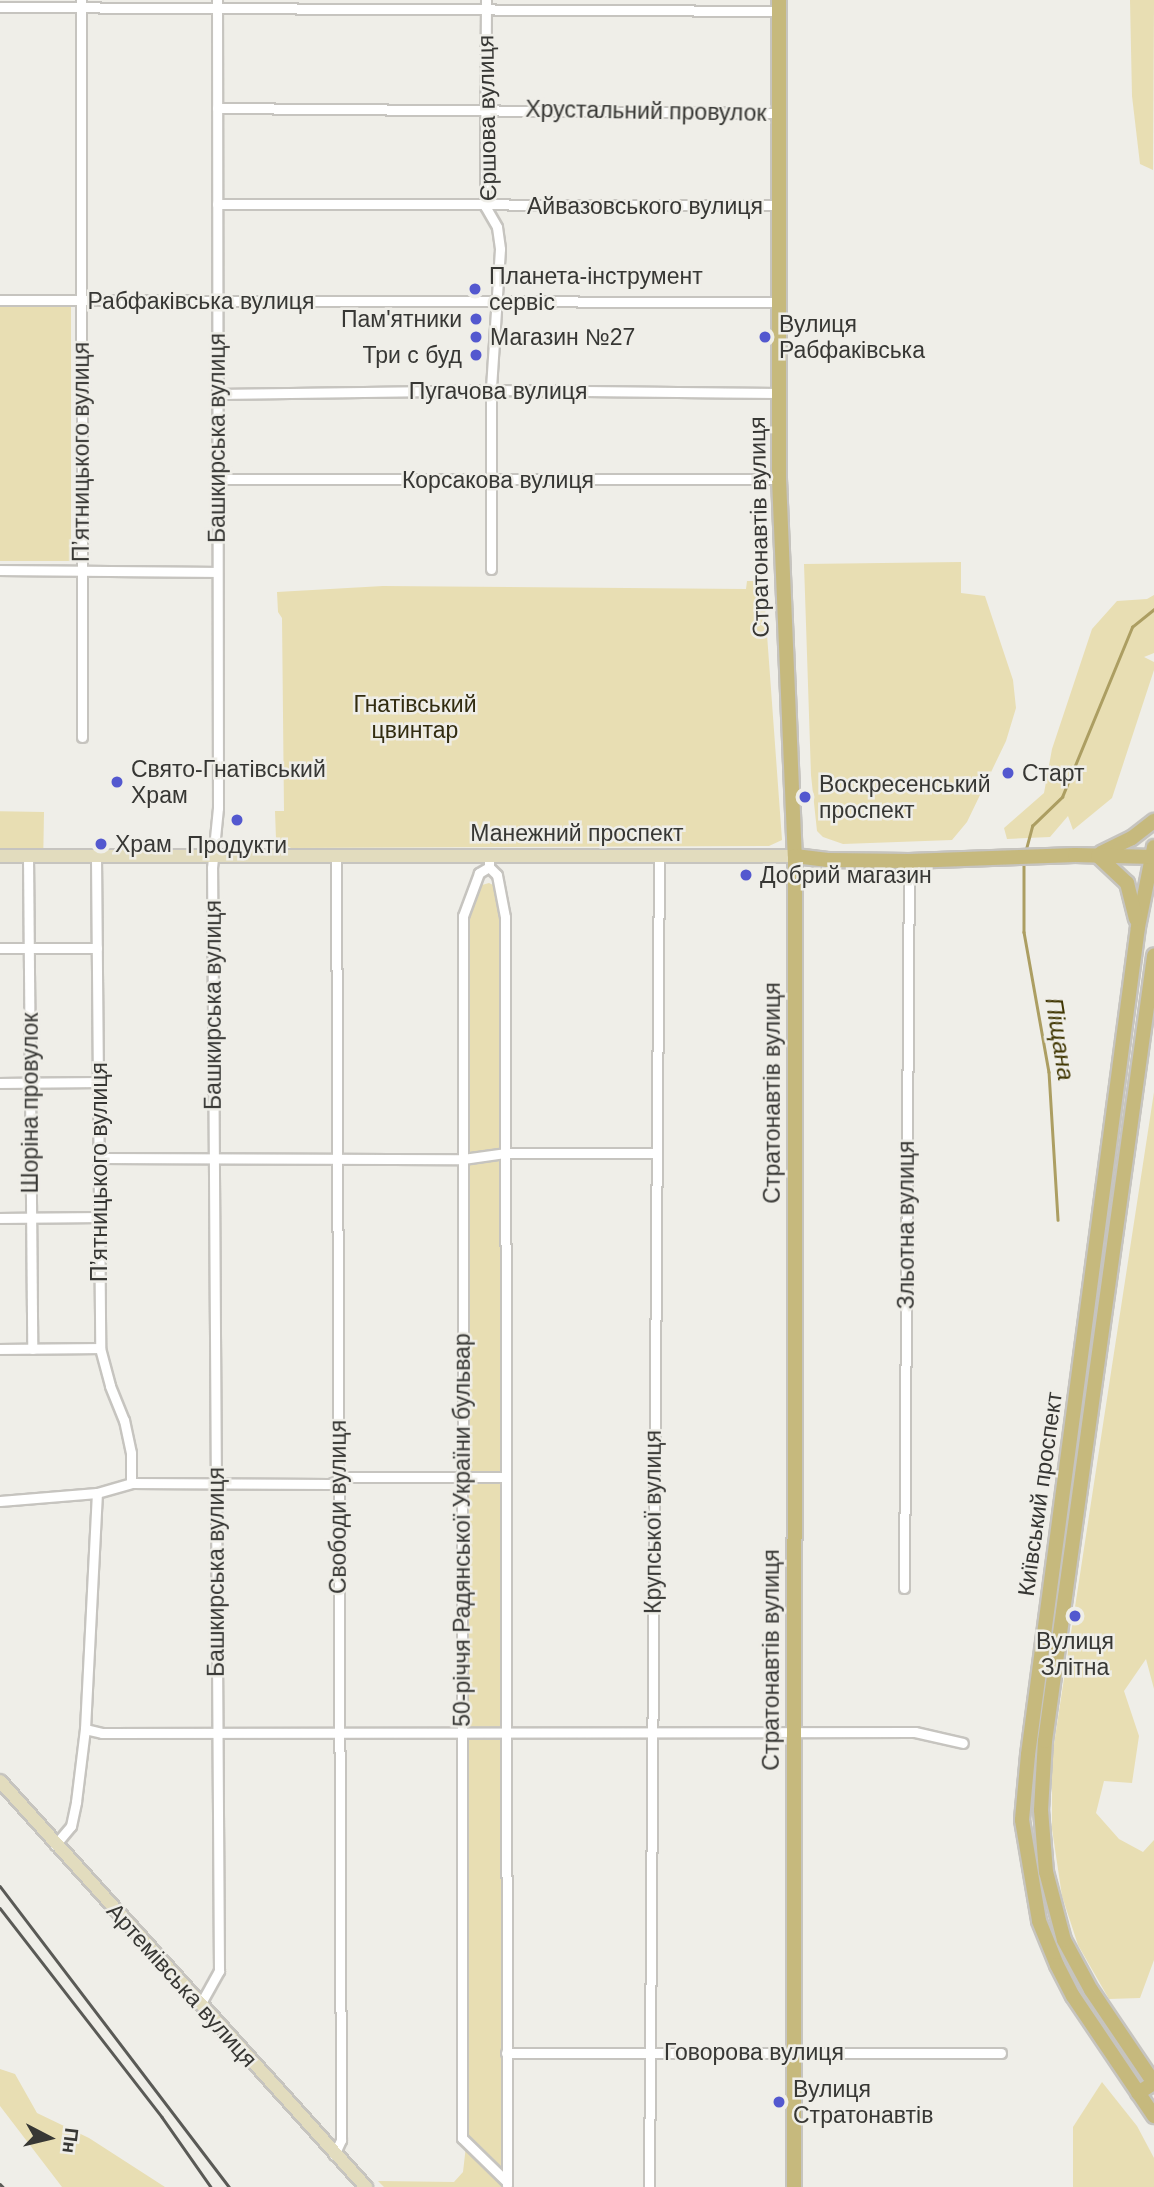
<!DOCTYPE html>
<html>
<head>
<meta charset="utf-8">
<style>
	body { margin:0 }
	#map { position:relative; width:1154px; height:2187px; overflow:hidden; background:#efeee8; font-family:Helvetica,sans-serif }
	div>[style] { position:absolute }
	.green>* { inset:0; background:#e8deb3; transform-origin:0 0 }
	.stream>* { height:2.5px; margin:-1.25px; padding:0 1.25px; transform-origin:1.25px; border-radius:1.25px; background:#ac9e62 }
	.roads { filter:drop-shadow(2px 0 #c6c4bf) drop-shadow(-2px 0 #c6c4bf) drop-shadow(0 2px #c6c4bf) drop-shadow(0 -2px #c6c4bf) }
	.street>* { height:9px; margin:-4.5px; padding:0 4.5px; transform-origin:4.5px; border-radius:4.5px; background:#fff }
	.secondary>* { height:12px; margin:-6px; padding:0 6px; transform-origin:6px; border-radius:6px; background:#e2dcbe }
	.primary>* { height:14px; margin:-7px; padding:0 7px; transform-origin:7px; border-radius:7px; background:#c6b97d }
	.rail>* { height:2.5px; margin:-1.25px; padding:0 1.25px; transform-origin:1.25px; border-radius:1.25px; background:#5a5a56 }
	.dots>* { width:19px; height:19px; translate:-50% -50%; box-sizing:border-box; border:4px solid #efeee8; border-radius:50% }
	span { translate:-50% -50%; white-space:nowrap; text-align:center; line-height:1.15; -webkit-text-stroke:5px #efeee8; paint-order:stroke }
	.street-label { font-size:23px; color:#373734 }
	.poi-label { font-size:23px; color:#373734 }
	.left { translate:0 -50%; text-align:left }
	.right { translate:-100% -50%; text-align:right }
	.park-label { font-size:23px; color:#322c10 }
	.water-label { font-size:24px; color:#403602; font-style:italic }
	.north { position:absolute; left:14px; top:2103px; width:70px; height:70px; -webkit-text-stroke:5px #efeee8; paint-order:stroke; rotate:97deg; font-size:19px; font-weight:700; line-height:28px; text-align:center; color:#373734 }
	.north::after { content:''; display:block; margin:auto; width:24px; height:32px; background:#373734; clip-path:polygon(50% 0,100% 100%,50% 72%,0 100%) }
</style>
</head>
<body>
<div id="map">
	<div class="green">
		<i style="clip-path:polygon(1130px 0,1154px 0,1153px 170px,1140px 164px,1132px 96px)"></i>
		<i style="left:0;top:307px;width:71px;height:254px"></i>
		<i style="clip-path:polygon(961px 562px,961px 593px,985px 596px,1013px 680px,1016px 708px,1006px 741px,967px 822px,952px 840px,843px 844px,823px 837px,817px 831px,811px 775px,804px 564px)"></i>
		<i style="clip-path:polygon(747px 581px,761px 581px,765px 607px,782px 840px,769px 846px,291px 848px,276px 839px,275px 811px,284px 811px,282px 618px,278px 612px,277px 592px,383px 586px,746px 589px)"></i>
		<i style="clip-path:polygon(1154px 595px,1154px 653px,1144px 657px,1154px 662px,1154px 670px,1112px 798px,1073px 830px,1068px 816px,1050px 837px,1007px 839px,1004px 828px,1044px 793px,1052px 749px,1092px 629px,1117px 601px,1147px 599px)"></i>
		<i style="left:44px;top:812px;width:40px;height:44px;rotate:91deg"></i>
		<i style="clip-path:polygon(489px 883px,495px 886px,503px 918px,502px 2187px,384px 2187px,378px 2181px,454px 2182px,463px 2172px,467px 2137px,469px 917px,482px 885px)"></i>
		<i style="clip-path:polygon(1154px 1092px,1154px 1689px,1146px 1659px,1124px 1691px,1139px 1736px,1132px 1783px,1104px 1781px,1096px 1813px,1119px 1839px,1143px 1852px,1154px 1840px,1154px 1960px,1140px 1998px,1109px 1999px,1078px 1945px,1062px 1896px,1052px 1829px,1052px 1757px)"></i>
		<i style="clip-path:polygon(0 2069px,15px 2074px,37px 2113px,89px 2138px,165px 2187px,62px 2187px,0 2106px)"></i>
		<i style="clip-path:polygon(1102px 2082px,1137px 2126px,1154px 2158px,1154px 2187px,1073px 2187px,1073px 2127px)"></i>
	</div>
	<div class="stream">
		<i style="left:1026px;top:849px;width:24px;rotate:-75deg"></i>
		<i style="left:1032px;top:826px;width:42px;rotate:-44deg"></i>
		<i style="left:1062px;top:797px;width:184px;rotate:-67.6deg"></i>
		<i style="left:1132px;top:627px;width:28px;rotate:-39deg"></i>
		<i style="left:1024px;top:865px;width:67px;rotate:90deg"></i>
		<i style="left:1024px;top:932px;width:142px;rotate:79.9deg"></i>
		<i style="left:1049px;top:1072px;width:148px;rotate:86.5deg"></i>
	</div>
	<div class="roads">
		<div class="street">
			<i style="left:81px;top:0;width:737px;rotate:89.92deg"></i>
			<i style="left:486px;top:0;width:206px;rotate:90.3deg"></i>
			<i style="left:485px;top:206px;width:24px;rotate:60deg"></i>
			<i style="left:497px;top:227px;width:22px;rotate:82deg"></i>
			<i style="left:500px;top:249px;width:141px;rotate:93.7deg"></i>
			<i style="left:491px;top:390px;width:179px;rotate:90deg"></i>
			<i style="left:0;top:7px;width:779px;rotate:0.29deg"></i>
			<i style="left:217px;top:108px;width:563px;rotate:0.51deg"></i>
			<i style="left:217px;top:204px;width:562px;rotate:0.1deg"></i>
			<i style="left:0;top:300px;width:779px;rotate:0.15deg"></i>
			<i style="left:217px;top:394px;width:274px;rotate:-0.8deg"></i>
			<i style="left:491px;top:390px;width:288px;rotate:0.6deg"></i>
			<i style="left:217px;top:479px;width:562px"></i>
			<i style="left:0;top:570px;width:217px;rotate:0.5deg"></i>
			<i style="left:489px;top:855px;width:12px;rotate:90deg"></i>
			<i style="left:489px;top:867px;width:12px;rotate:149deg"></i>
			<i style="left:479px;top:873px;width:46px;rotate:110.4deg"></i>
			<i style="left:463px;top:916px;width:1222px;rotate:90.05deg"></i>
			<i style="left:462px;top:2138px;width:63px;rotate:44.4deg"></i>
			<i style="left:28px;top:856px;width:493px;rotate:89.5deg"></i>
			<i style="left:96px;top:857px;width:491px;rotate:89.5deg"></i>
			<i style="left:100px;top:1348px;width:39px;rotate:75deg"></i>
			<i style="left:110px;top:1386px;width:37px;rotate:68deg"></i>
			<i style="left:124px;top:1420px;width:34px;rotate:78deg"></i>
			<i style="left:131px;top:1453px;width:30px;rotate:90deg"></i>
			<i style="left:489px;top:867px;width:11px;rotate:45deg"></i>
			<i style="left:497px;top:875px;width:43px;rotate:79.2deg"></i>
			<i style="left:505px;top:917px;width:1268px;rotate:89.91deg"></i>
			<i style="left:0;top:948px;width:97px"></i>
			<i style="left:0;top:1083px;width:98px;rotate:-0.6deg"></i>
			<i style="left:99px;top:1158px;width:364px;rotate:0.2deg"></i>
			<i style="left:463px;top:1159px;width:42px;rotate:-8.1deg"></i>
			<i style="left:505px;top:1153px;width:151px"></i>
			<i style="left:0;top:1218px;width:99px;rotate:-0.6deg"></i>
			<i style="left:0;top:1349px;width:100px;rotate:-0.6deg"></i>
			<i style="left:0;top:1501px;width:97px;rotate:-4.7deg"></i>
			<i style="left:97px;top:1493px;width:35px;rotate:-16deg"></i>
			<i style="left:131px;top:1483px;width:199px;rotate:0.3deg"></i>
			<i style="left:330px;top:1484px;width:18px;rotate:-22deg"></i>
			<i style="left:347px;top:1477px;width:159px"></i>
			<i style="left:904px;top:1588px;width:727px;rotate:-89.61deg"></i>
			<i style="left:85px;top:1729px;width:17px;rotate:13deg"></i>
			<i style="left:102px;top:1733px;width:813px;rotate:-0.07deg"></i>
			<i style="left:915px;top:1732px;width:49px;rotate:12.9deg"></i>
			<i style="left:55px;top:1845px;width:25px;rotate:-50deg"></i>
			<i style="left:71px;top:1826px;width:25px;rotate:-78deg"></i>
			<i style="left:76px;top:1802px;width:74px;rotate:-83deg"></i>
			<i style="left:85px;top:1729px;width:236px;rotate:-87.1deg"></i>
			<i style="left:200px;top:2005px;width:39px;rotate:-61deg"></i>
			<i style="left:219px;top:1971px;width:1103px;rotate:-90.36deg"></i>
			<i style="left:212px;top:868px;width:60px;rotate:-84.3deg"></i>
			<i style="left:218px;top:808px;width:808px;rotate:-90.07deg"></i>
			<i style="left:506px;top:2053px;width:495px"></i>
			<i style="left:334px;top:2155px;width:17px;rotate:-65deg"></i>
			<i style="left:341px;top:2140px;width:1284px;rotate:-90.22deg"></i>
			<i style="left:649px;top:2187px;width:1330px;rotate:-89.57deg"></i>
		</div>
		<div class="secondary">
			<i style="left:0;top:856px;width:795px"></i>
			<i style="left:0;top:1781px;width:547px;rotate:47.97deg"></i>
		</div>
		<div class="primary">
			<i style="left:779px;top:0;width:479px;rotate:90deg"></i>
			<i style="left:779px;top:479px;width:377px;rotate:87.6deg"></i>
			<i style="left:795px;top:856px;width:1331px;rotate:90.04deg"></i>
			<i style="left:1154px;top:847px;width:82px;rotate:101.3deg"></i>
			<i style="left:1138px;top:927px;width:835px;rotate:97.57deg"></i>
			<i style="left:1028px;top:1755px;width:65px;rotate:95.3deg"></i>
			<i style="left:1022px;top:1820px;width:102px;rotate:80.4deg"></i>
			<i style="left:1039px;top:1921px;width:48px;rotate:67.8deg"></i>
			<i style="left:1057px;top:1965px;width:35px;rotate:63deg"></i>
			<i style="left:1073px;top:1996px;width:145px;rotate:56deg"></i>
			<i style="left:1101px;top:853px;width:34px;rotate:-26deg"></i>
			<i style="left:1132px;top:838px;width:28px;rotate:-38deg"></i>
			<i style="left:795px;top:856px;width:33px;rotate:7deg"></i>
			<i style="left:828px;top:860px;width:81px;rotate:0.7deg"></i>
			<i style="left:909px;top:861px;width:166px;rotate:-2.1deg"></i>
			<i style="left:1075px;top:855px;width:79px;rotate:1.5deg"></i>
			<i style="left:1098px;top:856px;width:40px;rotate:43deg"></i>
			<i style="left:1127px;top:883px;width:37px;rotate:76deg"></i>
			<i style="left:1138px;top:2093px;width:19px;rotate:-32deg"></i>
			<i style="left:1154px;top:2083px;width:112px;rotate:-124.1deg"></i>
			<i style="left:1091px;top:1990px;width:57px;rotate:-118.4deg"></i>
			<i style="left:1064px;top:1940px;width:70px;rotate:-104.8deg"></i>
			<i style="left:1046px;top:1872px;width:62px;rotate:-94.6deg"></i>
			<i style="left:1041px;top:1810px;width:69px;rotate:-86.7deg"></i>
			<i style="left:1045px;top:1741px;width:793px;rotate:-82.09deg"></i>
		</div>
	</div>
	<div class="rail">
		<i style="left:0;top:1886px;width:378px;rotate:52.7deg"></i>
		<i style="left:0;top:1908px;width:264px;rotate:52.2deg"></i>
		<i style="left:162px;top:2117px;width:85px;rotate:55deg"></i>
		<i style="left:0;top:2184px;width:4px;rotate:45deg"></i>
	</div>
	<div class="dots">
		<i style="left:475px;top:289px;background:#5358cf"></i>
		<i style="left:476px;top:319px;background:#5358cf"></i>
		<i style="left:476px;top:337px;background:#5358cf"></i>
		<i style="left:765px;top:337px;background:#5358cf"></i>
		<i style="left:476px;top:355px;background:#5358cf"></i>
		<i style="left:1008px;top:773px;background:#5358cf"></i>
		<i style="left:117px;top:782px;background:#5358cf"></i>
		<i style="left:805px;top:797px;background:#5358cf"></i>
		<i style="left:237px;top:820px;background:#5358cf"></i>
		<i style="left:101px;top:844px;background:#5358cf"></i>
		<i style="left:746px;top:875px;background:#5358cf"></i>
		<i style="left:1075px;top:1616px;background:#5358cf"></i>
		<i style="left:779px;top:2102px;background:#5358cf"></i>
	</div>
	<div class="street-label">
		<span style="left:646px;top:111px;rotate:1deg">Хрустальний провулок</span>
		<span style="left:487px;top:118px;rotate:-91deg">Єршова вулиця</span>
		<span style="left:645px;top:206px">Айвазовського вулиця</span>
		<span style="left:201px;top:301px">Рабфаківська вулиця</span>
		<span style="left:498px;top:391px">Пугачова вулиця</span>
		<span style="left:217px;top:438px;rotate:-90deg">Башкирська вулиця</span>
		<span style="left:81px;top:452px;rotate:-90deg">П’ятницького вулиця</span>
		<span style="left:498px;top:480px">Корсакова вулиця</span>
		<span style="left:759px;top:527px;rotate:-91deg">Стратонавтів вулиця</span>
		<span style="left:577px;top:833px">Манежний проспект</span>
		<span style="left:213px;top:1005px;rotate:-90deg">Башкирська вулиця</span>
		<span style="left:772px;top:1093px;rotate:-90deg">Стратонавтів вулиця</span>
		<span style="left:30px;top:1103px;rotate:-90deg">Шоріна провулок</span>
		<span style="left:99px;top:1172px;rotate:-90deg">П’ятницького вулиця</span>
		<span style="left:906px;top:1225px;rotate:-90deg">Зльотна вулиця</span>
		<span style="left:1040px;top:1494px;rotate:-82deg">Київський проспект</span>
		<span style="left:338px;top:1507px;rotate:-90deg">Свободи вулиця</span>
		<span style="left:653px;top:1522px;rotate:-90deg">Крупської вулиця</span>
		<span style="left:462px;top:1530px;rotate:-90deg">50-річчя Радянської України бульвар</span>
		<span style="left:216px;top:1572px;rotate:-90deg">Башкирська вулиця</span>
		<span style="left:771px;top:1660px;rotate:-90deg">Стратонавтів вулиця</span>
		<span style="left:182px;top:1985px;rotate:48deg">Артемівська вулиця</span>
		<span style="left:754px;top:2052px">Говорова вулиця</span>
	</div>
	<div class="poi-label">
		<span class="left" style="left:489px;top:289px">Планета-інструмент<br>сервіс</span>
		<span class="right" style="left:462px;top:319px">Пам'ятники</span>
		<span class="left" style="left:779px;top:337px">Вулиця<br>Рабфаківська</span>
		<span class="left" style="left:490px;top:337px">Магазин №27</span>
		<span class="right" style="left:462px;top:355px">Три с буд</span>
		<span class="left" style="left:131px;top:782px">Свято-Гнатівський<br>Храм</span>
		<span class="left" style="left:1022px;top:773px">Старт</span>
		<span class="left" style="left:819px;top:797px">Воскресенський<br>проспект</span>
		<span class="left" style="left:115px;top:844px">Храм</span>
		<span style="left:237px;top:845px">Продукти</span>
		<span class="left" style="left:760px;top:875px">Добрий магазин</span>
		<span style="left:1075px;top:1654px">Вулиця<br>Злітна</span>
		<span class="left" style="left:793px;top:2102px">Вулиця<br>Стратонавтів</span>
	</div>
	<div class="park-label">
		<span style="left:415px;top:717px">Гнатівський<br>цвинтар</span>
	</div>
	<div class="water-label">
		<span style="left:1060px;top:1039px;rotate:81deg">Піщана</span>
	</div>
	<div class="north">Пн</div>
</div>
</body>
</html>
